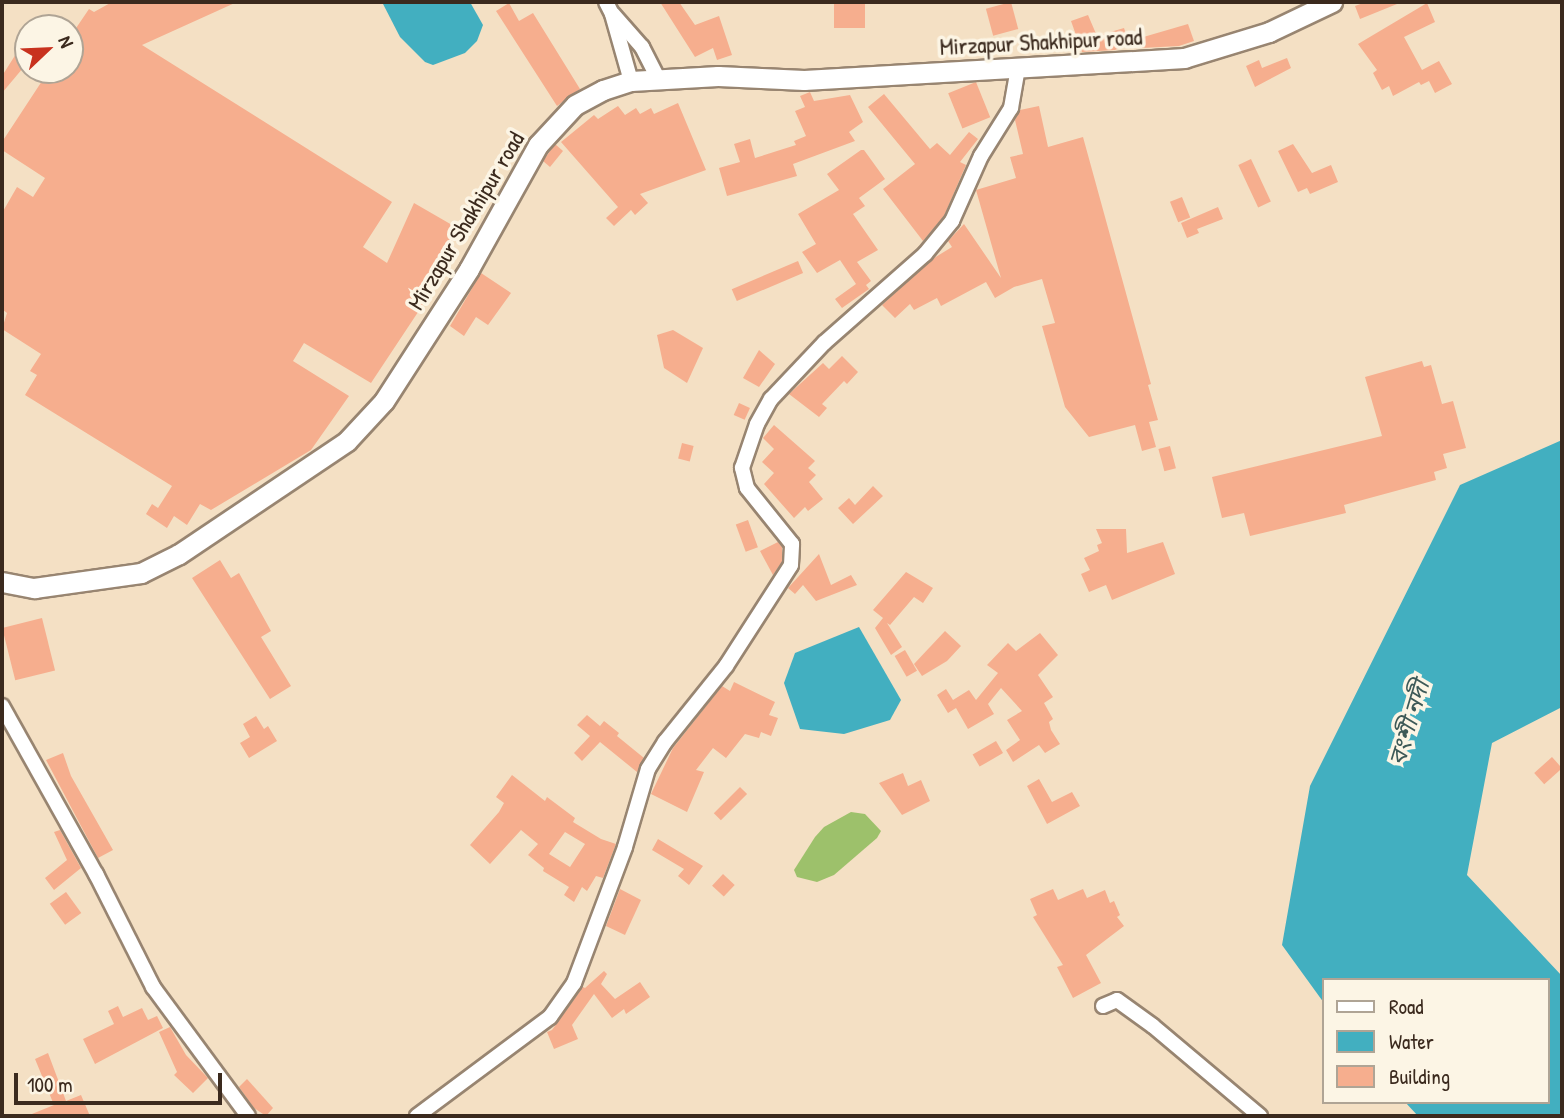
<!DOCTYPE html>
<html>
<head>
<meta charset="utf-8">
<style>
	body { margin:0 }
	#map { position:relative; width:1564px; height:1118px; overflow:hidden; background:#f4e0c4; font-family:"Patrick Hand","Noto Sans Bengali",sans-serif }
	div>[style] { position:absolute }
	.green>* { inset:0; background:#9dc16b }
	.water>* { inset:0; background:#42afc0 }
	.building>* { inset:0; background:#f6ae8e; transform-origin:0 0 }
	.roads { filter:drop-shadow(2px 0 #988571) drop-shadow(-2px 0 #988571) drop-shadow(0 2px #988571) drop-shadow(0 -2px #988571) }
	.street>* { height:14px; margin:-7px; padding:0 7px; transform-origin:7px; border-radius:7px; background:#fff }
	.secondary>* { height:19px; margin:-9.5px; padding:0 9.5px; transform-origin:9.5px; border-radius:9.5px; background:#fff }
	span { translate:-50% -50%; white-space:nowrap; text-align:center; line-height:1.15; -webkit-text-stroke:7px #fcf5e5; paint-order:stroke }
	.street-label { font-size:23px; color:#3b2a1e }
	.water-label { font-size:24px; color:#3d5957; font-style:italic }
	.frame { position:absolute; inset:0; border:4px solid #3b2a1e; pointer-events:none }
	.legend { position:absolute; left:1322px; top:978px; width:228px; height:126px; box-sizing:border-box; background:#fcf5e5; border:2px solid #afa495; margin:0; padding:9px 12px; list-style:none; font-size:21px; color:#3b2a1e }
	.legend li { display:flex; align-items:center; gap:14px; height:35px }
	.legend b { width:35px; border:2px solid #afa495 }
	.north { position:absolute; left:14px; top:14px; width:70px; height:70px; box-sizing:border-box; background:#fcf5e5; border:2px solid #afa495; border-radius:50%; rotate:67deg; font-size:19px; font-weight:700; line-height:28px; text-align:center; color:#3b2a1e }
	.north::after { content:''; display:block; margin:auto; width:24px; height:32px; background:#c8321e; clip-path:polygon(50% 0,100% 100%,50% 72%,0 100%) }
	.scale { position:absolute; left:14px; top:1073px; width:208px; height:32px; box-sizing:border-box; border:4px solid #3b2a1e; border-top:0; padding-left:9px; font-size:21px; line-height:24px; white-space:nowrap; color:#3b2a1e; -webkit-text-stroke:5px #fcf5e5; paint-order:stroke }
</style>
</head>
<body>
<div id="map">
	<div class="green">
		<i style="clip-path:polygon(851px 812px,865px 814px,881px 831px,877px 838px,834px 875px,817px 882px,797px 877px,794px 870px,815px 837px,824px 827px)"></i>
	</div>
	<div class="water">
		<i style="clip-path:polygon(382px 2px,470px 2px,483px 25px,477px 41px,465px 53px,433px 65px,425px 62px,400px 37px)"></i>
		<i style="clip-path:polygon(1562px 440px,1562px 707px,1492px 743px,1467px 875px,1562px 976px,1562px 1116px,1418px 1116px,1405px 1102px,1548px 1102px,1548px 980px,1324px 980px,1324px 1003px,1282px 945px,1310px 786px,1460px 485px)"></i>
		<i style="clip-path:polygon(859px 627px,901px 700px,890px 720px,844px 734px,800px 729px,784px 683px,795px 653px)"></i>
	</div>
	<div class="building">
		<i style="clip-path:polygon(112px 2px,237px 2px,142px 45px,392px 202px,363px 247px,387px 263px,414px 203px,459px 229px,425px 287px,432px 291px,371px 383px,304px 343px,293px 361px,349px 396px,311px 450px,211px 510px,200px 504px,187px 525px,174px 516px,167px 528px,146px 514px,152px 504px,158px 508px,172px 486px,25px 395px,37px 375px,30px 371px,41px 354px,2px 329px,7px 313px,2px 309px,2px 213px,17px 187px,33px 197px,45px 178px,2px 150px,2px 142px,42px 81px,23px 68px,2px 93px,2px 76px,28px 35px,28px 70px,70px 70px,70px 37px,89px 9px,94px 12px)"></i>
		<i style="clip-path:polygon(660px 2px,679px 2px,695px 25px,719px 16px,732px 55px,717px 60px,713px 48px,695px 57px)"></i>
		<i style="left:834px;top:2px;width:31px;height:26px"></i>
		<i style="left:1011px;top:2px;width:28px;height:26px;rotate:75deg"></i>
		<i style="clip-path:polygon(1366px 2px,1402px 2px,1360px 19px,1355px 6px)"></i>
		<i style="clip-path:polygon(509px 3px,519px 21px,533px 13px,580px 89px,557px 106px,496px 11px)"></i>
		<i style="clip-path:polygon(1427px 3px,1435px 22px,1404px 37px,1422px 70px,1439px 61px,1452px 84px,1435px 93px,1429px 81px,1421px 85px,1419px 82px,1393px 96px,1389px 86px,1382px 90px,1373px 73px,1377px 70px,1358px 44px)"></i>
		<i style="clip-path:polygon(1088px 15px,1097px 36px,1124px 28px,1129px 43px,1115px 50px,1082px 52px,1071px 21px)"></i>
		<i style="clip-path:polygon(1188px 24px,1194px 41px,1179px 46px,1142px 48px,1140px 38px)"></i>
		<i style="clip-path:polygon(1287px 58px,1291px 68px,1255px 87px,1246px 66px,1259px 60px,1262px 68px)"></i>
		<i style="left:976px;top:82px;width:38px;height:30px;rotate:68deg"></i>
		<i style="clip-path:polygon(810px 92px,814px 101px,850px 95px,863px 122px,849px 132px,855px 141px,793px 164px,797px 176px,727px 196px,719px 168px,740px 162px,734px 144px,750px 139px,755px 158px,796px 145px,794px 141px,806px 136px,795px 111px,805px 107px,800px 96px)"></i>
		<i style="clip-path:polygon(884px 94px,930px 149px,937px 143px,950px 155px,969px 132px,978px 139px,960px 162px,966px 165px,944px 216px,923px 241px,883px 189px,915px 164px,868px 107px)"></i>
		<i style="clip-path:polygon(678px 103px,706px 170px,640px 194px,648px 203px,635px 215px,631px 210px,614px 226px,606px 218px,618px 207px,561px 142px,594px 115px,598px 119px,618px 106px,625px 115px,636px 108px,640px 114px,651px 108px,654px 114px)"></i>
		<i style="clip-path:polygon(1039px 106px,1048px 147px,1083px 137px,1151px 384px,1148px 385px,1158px 420px,1149px 422px,1156px 447px,1142px 451px,1135px 425px,1089px 437px,1065px 407px,1042px 326px,1055px 323px,1042px 279px,1014px 287px,995px 298px,986px 282px,941px 306px,937px 298px,914px 310px,910px 304px,895px 318px,882px 305px,934px 258px,952px 247px,948px 241px,964px 224px,1001px 278px,976px 190px,1016px 178px,1010px 157px,1023px 154px,1015px 120px,1020px 110px)"></i>
		<i style="clip-path:polygon(555px 144px,563px 151px,550px 167px,543px 161px)"></i>
		<i style="clip-path:polygon(1293px 144px,1312px 173px,1331px 165px,1338px 182px,1310px 194px,1307px 188px,1298px 192px,1278px 151px)"></i>
		<i style="clip-path:polygon(861px 150px,864px 150px,885px 179px,859px 198px,865px 206px,853px 214px,878px 250px,857px 262px,871px 281px,866px 285px,869px 289px,842px 308px,835px 299px,856px 284px,840px 260px,817px 273px,802px 252px,816px 244px,798px 214px,839px 190px,827px 174px)"></i>
		<i style="left:1251px;top:159px;width:47px;height:14px;rotate:65deg"></i>
		<i style="left:1182px;top:197px;width:22px;height:13px;rotate:68deg"></i>
		<i style="clip-path:polygon(1218px 207px,1223px 219px,1197px 229px,1199px 233px,1187px 238px,1181px 223px)"></i>
		<i style="left:798px;top:261px;width:13px;height:72px;rotate:67deg"></i>
		<i style="clip-path:polygon(481px 273px,511px 293px,488px 325px,476px 317px,464px 336px,450px 326px)"></i>
		<i style="clip-path:polygon(673px 330px,703px 348px,687px 383px,664px 368px,657px 335px)"></i>
		<i style="clip-path:polygon(759px 350px,775px 364px,759px 387px,743px 378px)"></i>
		<i style="clip-path:polygon(842px 356px,858px 372px,847px 384px,844px 381px,822px 404px,827px 408px,819px 417px,789px 394px,823px 363px,829px 369px)"></i>
		<i style="clip-path:polygon(1422px 361px,1424px 367px,1431px 365px,1442px 404px,1453px 401px,1466px 448px,1443px 454px,1447px 468px,1434px 472px,1436px 480px,1344px 505px,1346px 513px,1250px 536px,1244px 513px,1222px 518px,1212px 477px,1382px 436px,1365px 377px)"></i>
		<i style="left:739px;top:403px;width:12px;height:13px;rotate:24deg"></i>
		<i style="clip-path:polygon(774px 425px,815px 461px,808px 468px,816px 475px,809px 482px,823px 499px,808px 511px,805px 507px,794px 518px,764px 484px,774px 473px,762px 462px,774px 449px,763px 438px)"></i>
		<i style="left:682px;top:443px;width:12px;height:16px;rotate:14deg"></i>
		<i style="left:1170px;top:446px;width:23px;height:12px;rotate:75deg"></i>
		<i style="clip-path:polygon(873px 486px,883px 496px,853px 524px,838px 508px,849px 498px,855px 505px)"></i>
		<i style="left:748px;top:520px;width:29px;height:13px;rotate:70deg"></i>
		<i style="clip-path:polygon(1096px 529px,1126px 529px,1127px 553px,1163px 542px,1175px 574px,1112px 600px,1106px 585px,1089px 592px,1081px 574px,1090px 570px,1084px 558px,1099px 551px,1097px 545px,1102px 543px)"></i>
		<i style="clip-path:polygon(778px 542px,782px 547px,782px 562px,773px 575px,760px 551px)"></i>
		<i style="clip-path:polygon(819px 554px,831px 585px,851px 575px,857px 585px,816px 601px,803px 585px,795px 594px,788px 588px)"></i>
		<i style="clip-path:polygon(220px 560px,231px 578px,239px 573px,271px 631px,261px 637px,291px 686px,270px 699px,192px 578px)"></i>
		<i style="clip-path:polygon(906px 572px,933px 588px,923px 603px,914px 597px,890px 625px,887px 623px,902px 647px,891px 655px,875px 628px,883px 618px,873px 610px)"></i>
		<i style="left:42px;top:618px;width:54px;height:41px;rotate:76deg"></i>
		<i style="clip-path:polygon(945px 631px,961px 646px,947px 661px,922px 676px,914px 664px)"></i>
		<i style="clip-path:polygon(1040px 633px,1058px 655px,1038px 675px,1053px 697px,1044px 703px,1053px 719px,1049px 722px,1051px 730px,1060px 744px,1045px 753px,1039px 745px,1013px 762px,1006px 750px,1020px 740px,1007px 720px,1022px 711px,1001px 688px,988px 704px,994px 714px,968px 729px,956px 708px,948px 713px,937px 695px,946px 689px,953px 700px,969px 690px,976px 700px,998px 673px,987px 665px,1008px 643px,1016px 651px)"></i>
		<i style="left:905px;top:650px;width:24px;height:12px;rotate:60deg"></i>
		<i style="clip-path:polygon(734px 682px,775px 702px,769px 715px,778px 718px,771px 736px,761px 732px,759px 738px,745px 734px,726px 758px,713px 748px,696px 770px,704px 772px,687px 812px,651px 794px,673px 748px,722px 686px,730px 691px)"></i>
		<i style="clip-path:polygon(587px 715px,600px 726px,604px 721px,619px 733px,617px 736px,644px 758px,637px 772px,600px 742px,582px 761px,574px 753px,590px 736px,577px 725px)"></i>
		<i style="clip-path:polygon(256px 716px,264px 729px,268px 726px,277px 741px,249px 758px,240px 743px,250px 737px,243px 724px)"></i>
		<i style="left:996px;top:741px;width:14px;height:27px;rotate:60deg"></i>
		<i style="clip-path:polygon(63px 753px,71px 776px,113px 850px,98px 858px,46px 760px)"></i>
		<i style="left:1552px;top:757px;width:15px;height:24px;rotate:48deg"></i>
		<i style="clip-path:polygon(903px 773px,908px 786px,921px 780px,930px 801px,902px 815px,879px 783px)"></i>
		<i style="clip-path:polygon(evenodd,512px 775px,545px 801px,547px 797px,575px 818px,573px 822px,601px 839px,616px 844px,603px 878px,596px 876px,587px 891px,582px 887px,574px 902px,564px 895px,569px 887px,543px 871px,544px 868px,528px 855px,538px 844px,521px 830px,490px 864px,470px 845px,499px 812px,504px 803px,496px 797px,512px 775px,565px 832px,585px 844px,570px 867px,549px 854px,565px 832px)"></i>
		<i style="clip-path:polygon(1039px 779px,1052px 802px,1072px 792px,1080px 806px,1047px 824px,1027px 786px)"></i>
		<i style="left:740px;top:787px;width:10px;height:37px;rotate:45deg"></i>
		<i style="clip-path:polygon(60px 830px,81px 868px,54px 890px,45px 878px,67px 860px,54px 832px)"></i>
		<i style="clip-path:polygon(658px 839px,703px 866px,689px 885px,678px 876px,684px 869px,652px 850px)"></i>
		<i style="left:723px;top:874px;width:16px;height:16px;rotate:43deg"></i>
		<i style="clip-path:polygon(620px 889px,641px 900px,625px 935px,606px 926px)"></i>
		<i style="clip-path:polygon(1053px 889px,1058px 900px,1083px 889px,1087px 898px,1105px 890px,1110px 903px,1114px 901px,1120px 915px,1117px 917px,1124px 926px,1086px 955px,1101px 983px,1073px 998px,1057px 967px,1063px 965px,1033px 917px,1037px 915px,1030px 899px)"></i>
		<i style="left:66px;top:892px;width:26px;height:20px;rotate:54deg"></i>
		<i style="clip-path:polygon(604px 971px,607px 974px,601px 984px,615px 999px,640px 982px,650px 997px,626px 1014px,624px 1009px,612px 1018px,594px 994px,572px 1025px,578px 1039px,554px 1049px,547px 1032px,552px 1030px,583px 987px,585px 988px)"></i>
		<i style="clip-path:polygon(118px 1006px,123px 1017px,142px 1008px,148px 1020px,157px 1016px,163px 1028px,95px 1064px,83px 1039px,114px 1024px,108px 1011px)"></i>
		<i style="clip-path:polygon(170px 1027px,186px 1055px,208px 1078px,193px 1093px,174px 1075px,177px 1072px,159px 1032px)"></i>
		<i style="clip-path:polygon(48px 1053px,66px 1101px,81px 1095px,90px 1116px,27px 1116px,54px 1105px,35px 1059px)"></i>
		<i style="clip-path:polygon(247px 1079px,273px 1108px,266px 1116px,254px 1108px,239px 1087px)"></i>
	</div>
	<div class="roads">
		<div class="street">
			<i style="left:606px;top:2px;width:13px;rotate:63deg"></i>
			<i style="left:612px;top:14px;width:70px;rotate:74.2deg"></i>
			<i style="left:613px;top:14px;width:44px;rotate:48.7deg"></i>
			<i style="left:642px;top:47px;width:37px;rotate:63deg"></i>
			<i style="left:2px;top:706px;width:193px;rotate:60.8deg"></i>
			<i style="left:96px;top:874px;width:127px;rotate:63.2deg"></i>
			<i style="left:153px;top:987px;width:160px;rotate:53.6deg"></i>
			<i style="left:1103px;top:1006px;width:15px;rotate:-23deg"></i>
			<i style="left:1117px;top:1000px;width:44px;rotate:35.8deg"></i>
			<i style="left:1153px;top:1026px;width:140px;rotate:40.1deg"></i>
			<i style="left:417px;top:1116px;width:166px;rotate:-36.7deg"></i>
			<i style="left:550px;top:1017px;width:42px;rotate:-54.8deg"></i>
			<i style="left:574px;top:983px;width:145px;rotate:-69.4deg"></i>
			<i style="left:625px;top:847px;width:81px;rotate:-73.6deg"></i>
			<i style="left:648px;top:769px;width:32px;rotate:-58deg"></i>
			<i style="left:665px;top:742px;width:97px;rotate:-51.2deg"></i>
			<i style="left:726px;top:666px;width:120px;rotate:-57.2deg"></i>
			<i style="left:791px;top:565px;width:21px;rotate:-87deg"></i>
			<i style="left:792px;top:544px;width:72px;rotate:-128.8deg"></i>
			<i style="left:747px;top:488px;width:21px;rotate:-104deg"></i>
			<i style="left:742px;top:468px;width:46px;rotate:-71.2deg"></i>
			<i style="left:757px;top:424px;width:29px;rotate:-61deg"></i>
			<i style="left:771px;top:399px;width:77px;rotate:-46.6deg"></i>
			<i style="left:824px;top:343px;width:135px;rotate:-41.4deg"></i>
			<i style="left:925px;top:254px;width:43px;rotate:-50.7deg"></i>
			<i style="left:952px;top:221px;width:71px;rotate:-66deg"></i>
			<i style="left:981px;top:156px;width:57px;rotate:-58deg"></i>
			<i style="left:1011px;top:108px;width:41px;rotate:-80.1deg"></i>
		</div>
		<div class="secondary">
			<i style="left:2px;top:582px;width:33px;rotate:11deg"></i>
			<i style="left:34px;top:588px;width:108px;rotate:-8deg"></i>
			<i style="left:141px;top:573px;width:42px;rotate:-26.6deg"></i>
			<i style="left:179px;top:554px;width:202px;rotate:-33.9deg"></i>
			<i style="left:347px;top:441px;width:54px;rotate:-47.2deg"></i>
			<i style="left:384px;top:401px;width:157px;rotate:-57.2deg"></i>
			<i style="left:469px;top:269px;width:142px;rotate:-60.9deg"></i>
			<i style="left:538px;top:145px;width:54px;rotate:-47.2deg"></i>
			<i style="left:575px;top:105px;width:32px;rotate:-28deg"></i>
			<i style="left:603px;top:90px;width:29px;rotate:-18deg"></i>
			<i style="left:631px;top:81px;width:87px;rotate:-3.3deg"></i>
			<i style="left:718px;top:76px;width:86px;rotate:2.7deg"></i>
			<i style="left:804px;top:80px;width:381px;rotate:-3.3deg"></i>
			<i style="left:1184px;top:58px;width:89px;rotate:-17deg"></i>
			<i style="left:1269px;top:32px;width:70px;rotate:-25.5deg"></i>
		</div>
	</div>
	<div class="street-label">
		<span style="left:1041px;top:42px;rotate:-3deg">Mirzapur Shakhipur road</span>
		<span style="left:466px;top:221px;rotate:-59deg">Mirzapur Shakhipur road</span>
	</div>
	<div class="water-label">
		<span style="left:1409px;top:723px;rotate:-73deg">বংশী নদী</span>
	</div>
	<div class="frame"></div>
	<ul class="legend">
	<li><b style="height:9px;background:#fff"></b>Road</li>
	<li><b style="height:19px;background:#42afc0"></b>Water</li>
	<li><b style="height:19px;background:#f6ae8e"></b>Building</li>
	</ul>
	<div class="north">N</div>
	<div class="scale">100 m</div>
</div>
</body>
</html>
